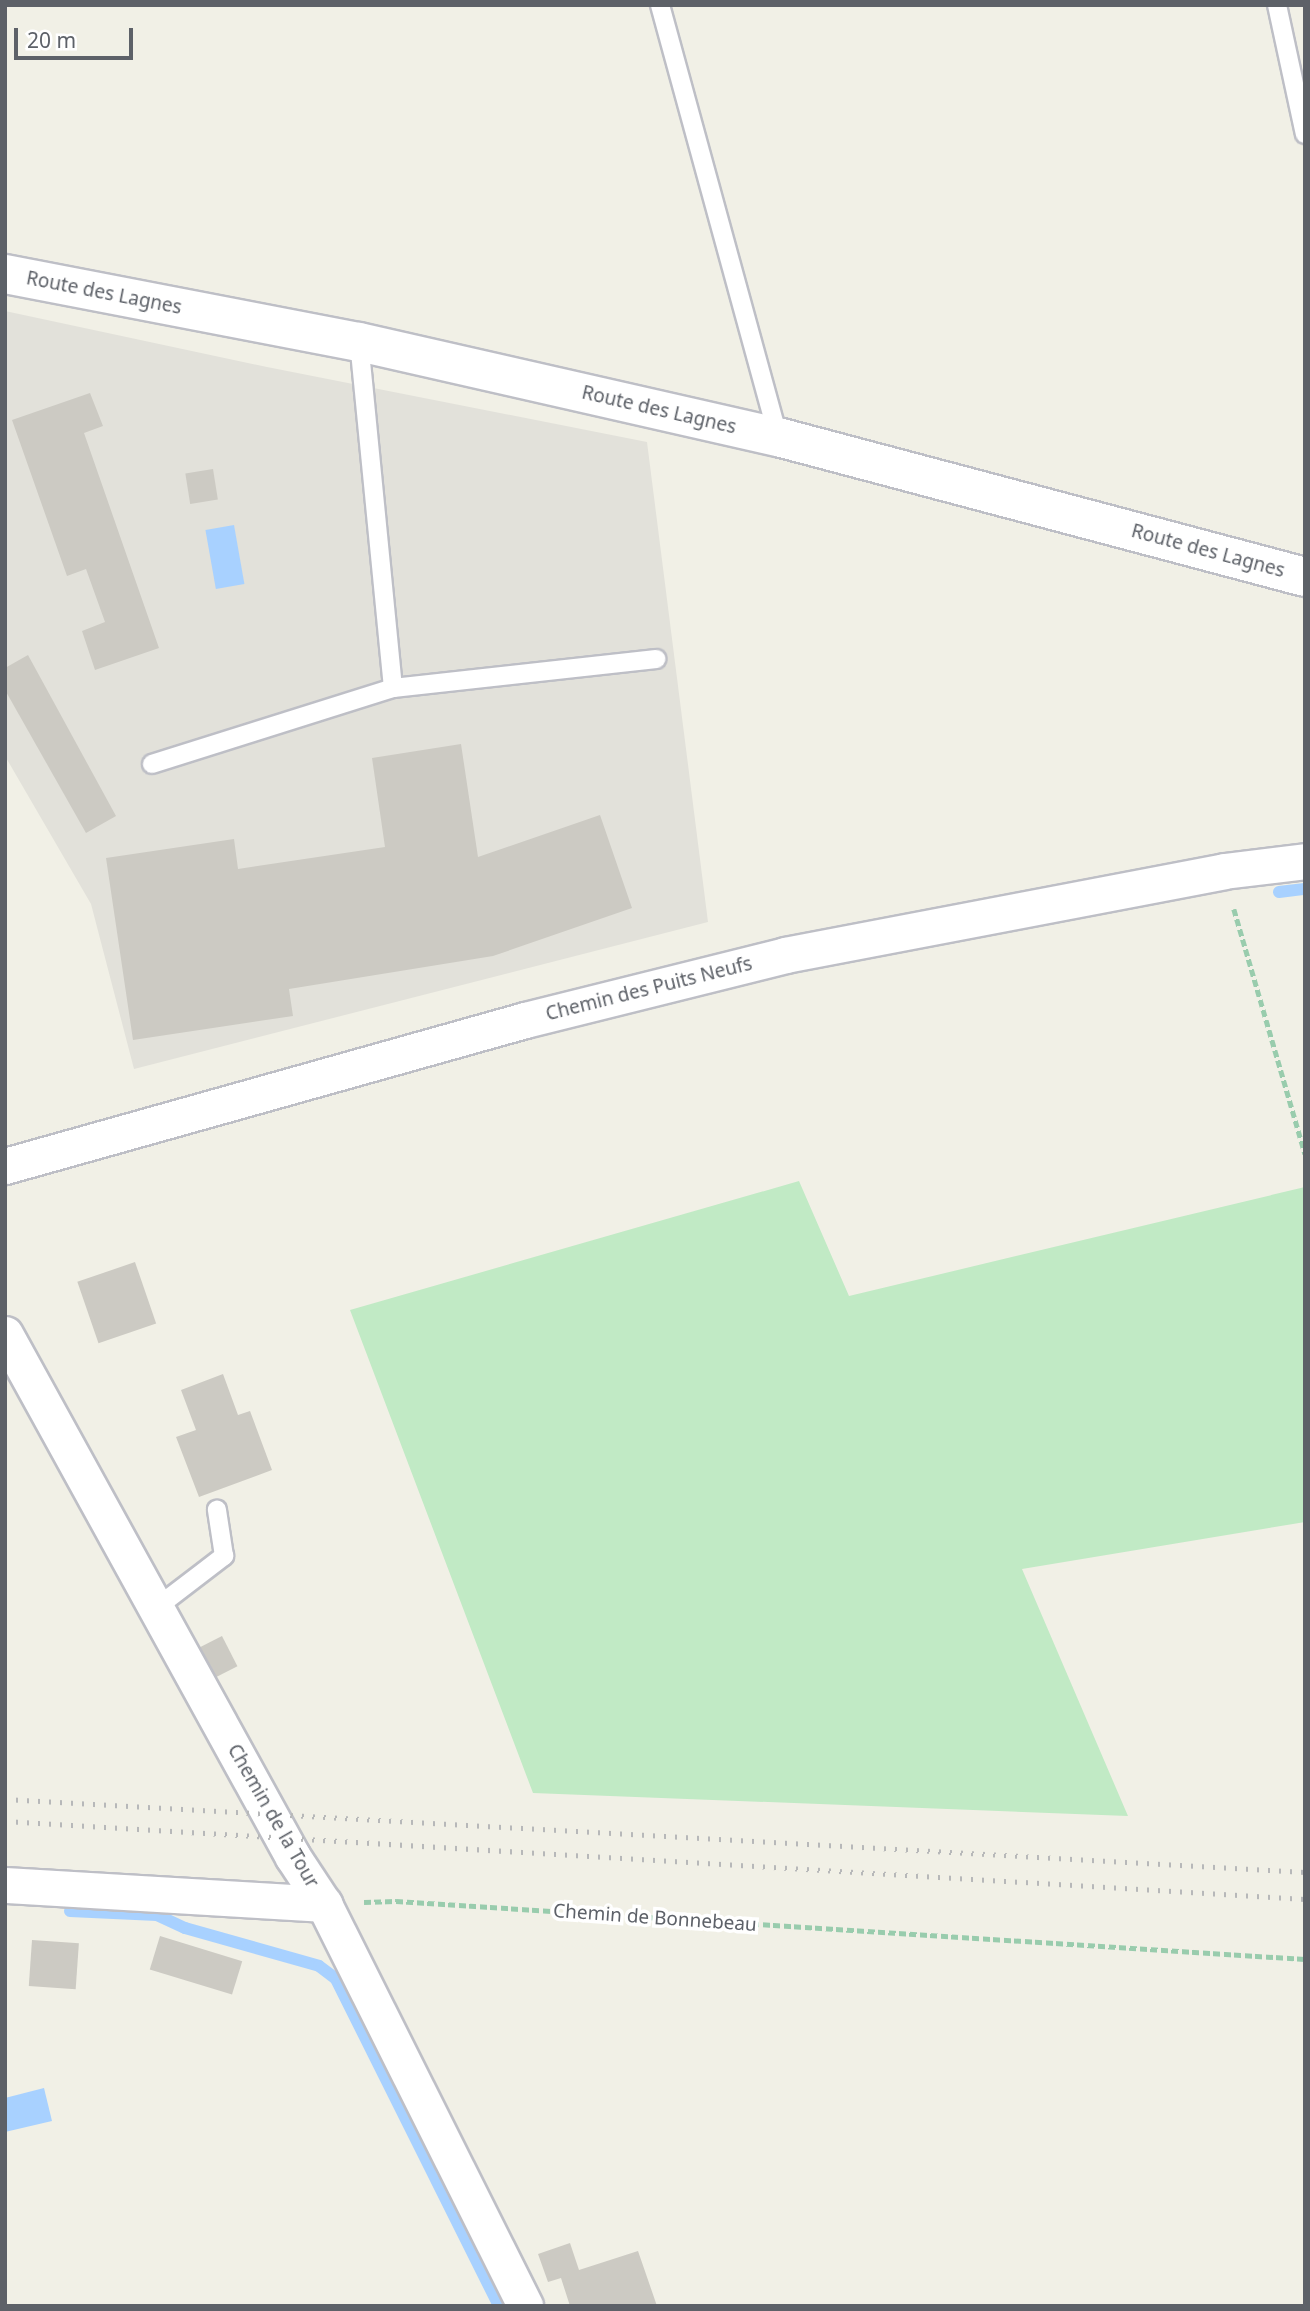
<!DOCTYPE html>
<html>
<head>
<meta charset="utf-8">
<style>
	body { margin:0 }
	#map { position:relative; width:1310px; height:2311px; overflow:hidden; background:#f1f0e6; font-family:"Noto Sans",sans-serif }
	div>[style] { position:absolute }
	.industrial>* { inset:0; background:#e2e1da }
	.green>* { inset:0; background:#c1eac5 }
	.water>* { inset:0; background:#a8d1ff; transform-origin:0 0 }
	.stream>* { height:12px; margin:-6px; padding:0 6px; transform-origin:6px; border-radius:6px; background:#a8d1ff }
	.building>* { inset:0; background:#cccac3; transform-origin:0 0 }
	.path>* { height:4.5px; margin-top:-2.25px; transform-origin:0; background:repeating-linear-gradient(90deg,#99ccad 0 7px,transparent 0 10.5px) }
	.roads { filter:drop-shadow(2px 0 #bebfc6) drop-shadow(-2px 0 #bebfc6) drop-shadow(0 2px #bebfc6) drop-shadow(0 -2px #bebfc6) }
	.service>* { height:18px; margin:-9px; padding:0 9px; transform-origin:9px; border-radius:9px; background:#fff }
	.minor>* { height:35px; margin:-17.5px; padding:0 17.5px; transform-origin:17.5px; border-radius:17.5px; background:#fff }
	.tertiary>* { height:38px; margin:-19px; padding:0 19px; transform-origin:19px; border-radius:19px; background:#fff }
	.rail>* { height:5px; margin-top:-2.5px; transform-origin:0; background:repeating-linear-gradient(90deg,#b7b8b9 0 2px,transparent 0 11px) }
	span { translate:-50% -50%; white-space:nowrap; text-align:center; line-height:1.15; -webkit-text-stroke:7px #fff; paint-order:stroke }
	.street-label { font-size:19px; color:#5d6168 }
	.frame { position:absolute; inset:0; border:7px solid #5d6168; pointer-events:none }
	.scale { position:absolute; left:14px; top:28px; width:119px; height:32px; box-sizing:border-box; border:4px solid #5d6168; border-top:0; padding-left:9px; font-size:21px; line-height:24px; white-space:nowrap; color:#5d6168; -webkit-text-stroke:5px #fff; paint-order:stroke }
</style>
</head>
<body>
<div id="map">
	<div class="industrial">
		<i style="clip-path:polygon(5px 311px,267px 367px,647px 442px,708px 922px,134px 1069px,91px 904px,5px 756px)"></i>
	</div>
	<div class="green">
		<i style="clip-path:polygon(799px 1181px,849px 1296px,1305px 1187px,1305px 1522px,1022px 1569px,1128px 1816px,533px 1793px,350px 1310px)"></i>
	</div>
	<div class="water">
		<i style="left:234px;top:525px;width:60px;height:29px;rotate:80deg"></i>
		<i style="clip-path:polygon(44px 2088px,52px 2121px,5px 2132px,5px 2098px)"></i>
	</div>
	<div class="stream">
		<i style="left:1279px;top:892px;width:26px;rotate:-7deg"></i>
		<i style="left:70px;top:1911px;width:87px;rotate:2.6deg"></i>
		<i style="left:157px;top:1915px;width:31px;rotate:25deg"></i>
		<i style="left:185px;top:1928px;width:139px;rotate:15.8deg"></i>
		<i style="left:319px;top:1966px;width:21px;rotate:37deg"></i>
		<i style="left:336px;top:1979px;width:365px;rotate:63.5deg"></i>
	</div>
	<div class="building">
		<i style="clip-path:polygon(90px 393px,103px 426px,84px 433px,159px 648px,95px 670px,82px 631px,105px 622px,86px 569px,67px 576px,12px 420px)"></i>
		<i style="left:213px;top:469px;width:31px;height:28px;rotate:81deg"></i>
		<i style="clip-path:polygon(28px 655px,116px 816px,86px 833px,5px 690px,5px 668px)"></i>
		<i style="clip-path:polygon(461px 744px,478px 857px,600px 815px,632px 908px,493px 956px,289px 989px,293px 1016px,133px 1040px,106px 858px,234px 839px,238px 869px,385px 847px,372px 758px)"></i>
		<i style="left:135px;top:1262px;width:65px;height:61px;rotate:71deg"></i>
		<i style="clip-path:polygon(223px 1374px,238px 1415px,250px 1411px,272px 1470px,199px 1497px,176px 1437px,196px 1430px,181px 1390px)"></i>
		<i style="left:222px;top:1636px;width:34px;height:27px;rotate:63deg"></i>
		<i style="left:160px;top:1936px;width:86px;height:35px;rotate:17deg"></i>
		<i style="left:32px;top:1940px;width:47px;height:46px;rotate:4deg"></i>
		<i style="clip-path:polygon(570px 2243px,579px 2270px,638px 2251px,657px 2306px,570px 2306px,561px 2278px,548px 2282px,538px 2254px)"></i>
	</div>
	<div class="path">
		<i style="left:1234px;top:909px;width:255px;rotate:73.8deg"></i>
		<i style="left:364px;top:1902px;width:32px;rotate:-2deg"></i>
		<i style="left:396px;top:1901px;width:911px;rotate:3.65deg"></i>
	</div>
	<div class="roads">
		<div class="service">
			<i style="left:660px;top:5px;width:448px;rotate:74.7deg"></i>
			<i style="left:1277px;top:5px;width:132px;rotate:77.8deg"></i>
			<i style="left:393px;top:688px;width:265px;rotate:-6.3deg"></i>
			<i style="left:152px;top:764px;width:253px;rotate:-17.5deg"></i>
			<i style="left:393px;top:688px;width:348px;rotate:-95.6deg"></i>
			<i style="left:156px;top:1608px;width:86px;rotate:-37.4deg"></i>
			<i style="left:224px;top:1556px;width:47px;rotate:-98.7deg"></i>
		</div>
		<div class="minor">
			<i style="left:5px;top:1166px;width:540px;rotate:-15.68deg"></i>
			<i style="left:525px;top:1020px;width:268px;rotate:-14deg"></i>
			<i style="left:785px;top:955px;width:447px;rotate:-10.8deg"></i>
			<i style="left:1224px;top:871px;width:82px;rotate:-7deg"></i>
			<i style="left:5px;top:1334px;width:597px;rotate:61.16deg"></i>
			<i style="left:293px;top:1857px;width:56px;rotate:56.6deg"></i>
			<i style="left:324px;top:1904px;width:449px;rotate:63.4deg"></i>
			<i style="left:5px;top:1885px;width:320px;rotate:3.4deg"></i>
		</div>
		<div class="tertiary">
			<i style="left:5px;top:274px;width:360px;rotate:10.9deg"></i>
			<i style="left:359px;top:342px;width:430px;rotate:12.8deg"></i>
			<i style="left:778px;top:437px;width:545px;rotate:14.88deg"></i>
		</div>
	</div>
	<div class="rail">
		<i style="left:5px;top:1799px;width:1302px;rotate:3.21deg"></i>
		<i style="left:5px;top:1821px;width:1302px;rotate:3.43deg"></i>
	</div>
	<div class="street-label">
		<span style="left:104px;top:293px;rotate:11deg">Route des Lagnes</span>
		<span style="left:659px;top:410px;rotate:13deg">Route des Lagnes</span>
		<span style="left:1208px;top:551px;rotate:15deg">Route des Lagnes</span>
		<span style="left:649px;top:989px;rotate:-14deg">Chemin des Puits Neufs</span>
		<span style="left:273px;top:1816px;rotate:60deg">Chemin de la Tour</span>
		<span style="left:655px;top:1918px;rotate:4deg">Chemin de Bonnebeau</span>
	</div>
	<div class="frame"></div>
	<div class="scale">20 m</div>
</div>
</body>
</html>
